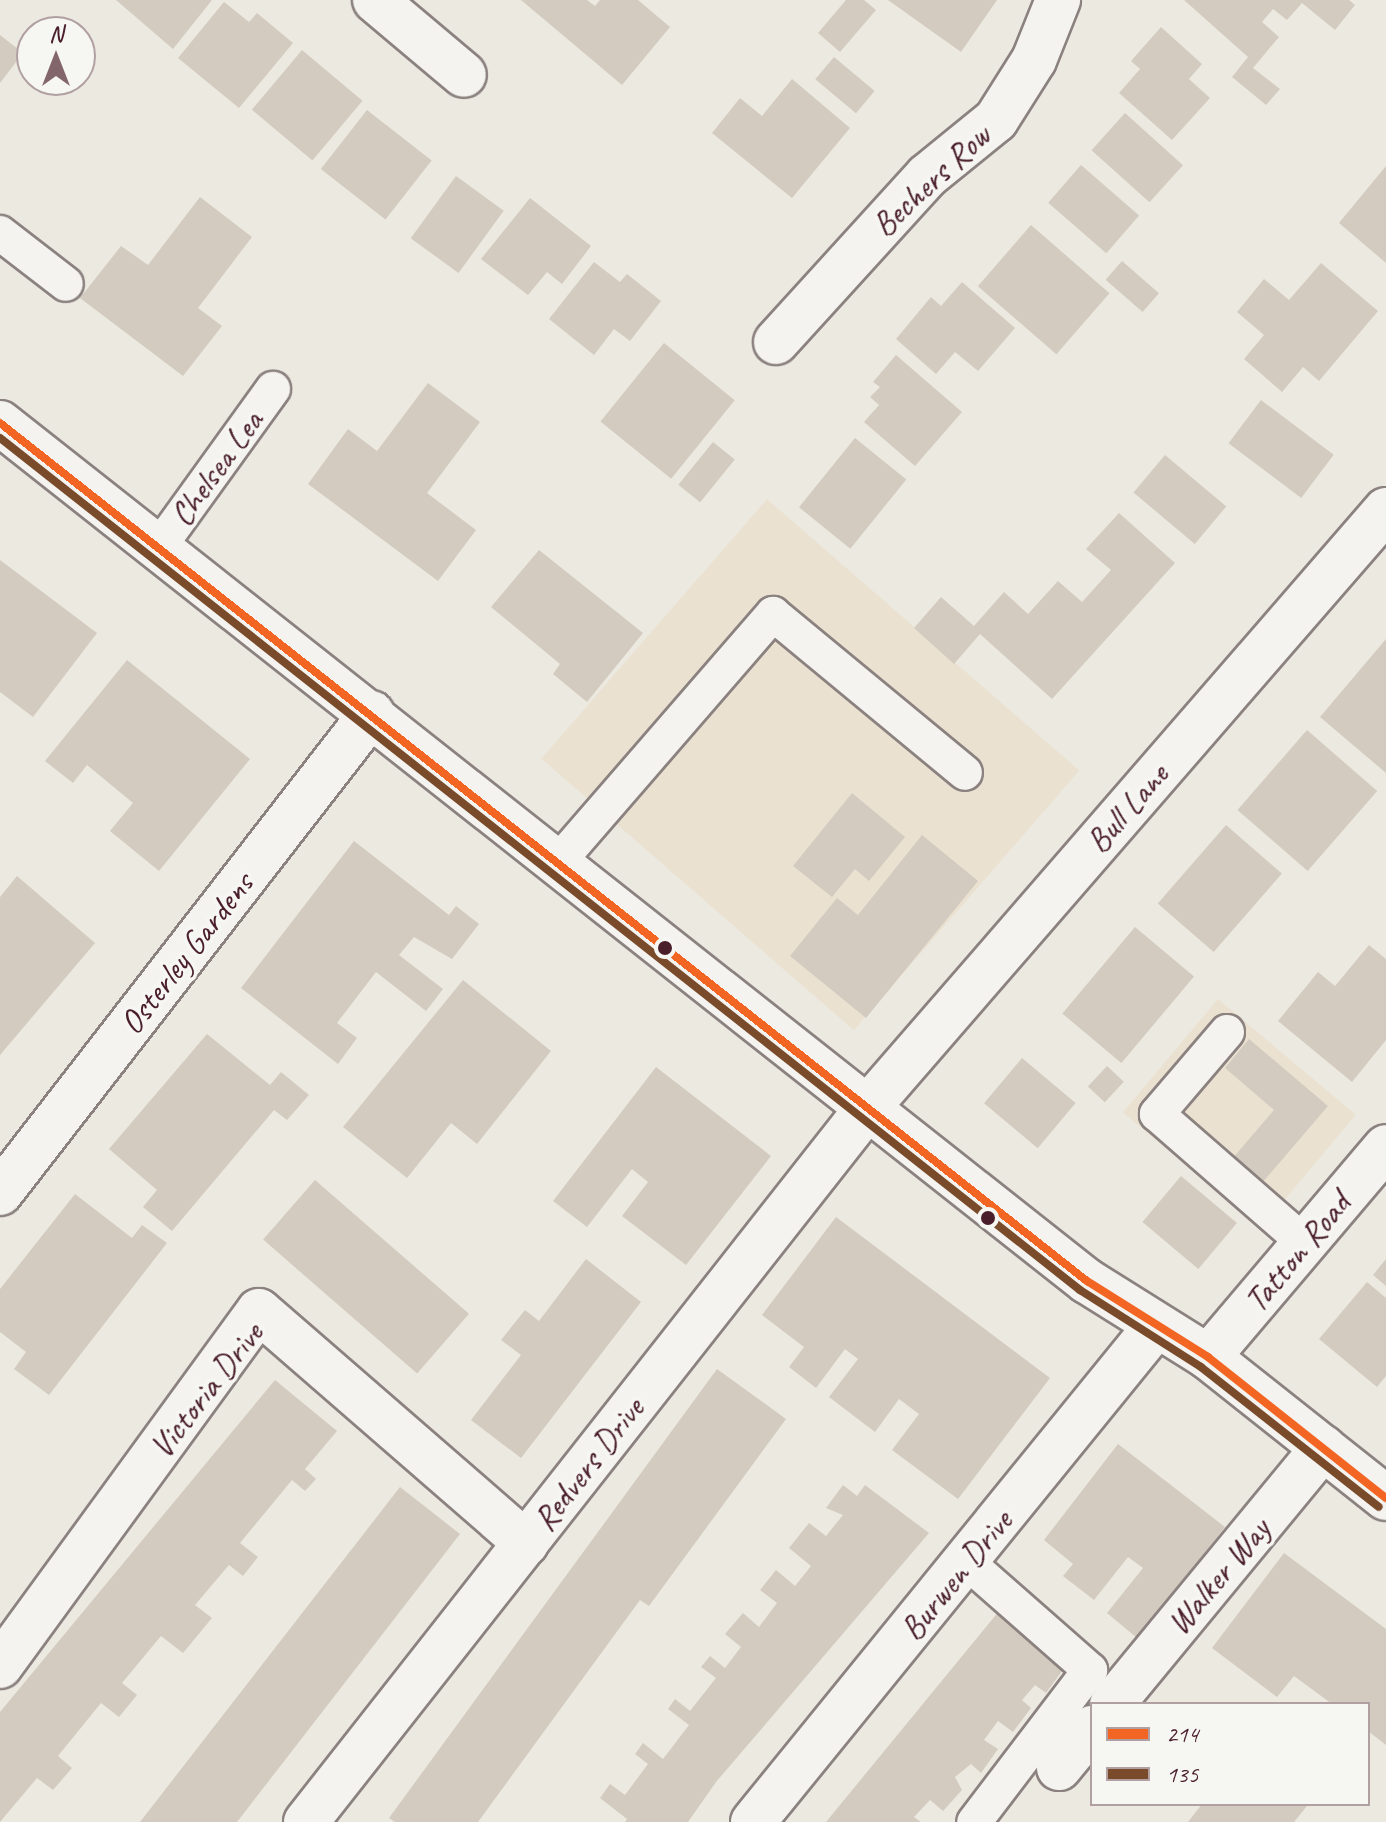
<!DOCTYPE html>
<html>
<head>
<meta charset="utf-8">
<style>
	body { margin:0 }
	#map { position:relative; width:1386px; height:1822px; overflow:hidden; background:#ece9e1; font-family:Caveat,sans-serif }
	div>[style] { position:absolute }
	.built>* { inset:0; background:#eae1d1; transform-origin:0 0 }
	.building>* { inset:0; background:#d3cbbf; transform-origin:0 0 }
	.roads { filter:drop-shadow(2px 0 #8b8280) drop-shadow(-2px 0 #8b8280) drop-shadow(0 2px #8b8280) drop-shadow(0 -2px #8b8280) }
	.service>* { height:34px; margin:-17px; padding:0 17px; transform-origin:17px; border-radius:17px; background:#f4f3f0 }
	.minor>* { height:44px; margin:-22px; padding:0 22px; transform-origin:22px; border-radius:22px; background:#f4f3f0 }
	.tertiary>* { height:44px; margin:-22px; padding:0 22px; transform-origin:22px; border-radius:22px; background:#f4f3f0 }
	.bus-1>* { height:8px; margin:-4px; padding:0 4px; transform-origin:4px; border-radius:4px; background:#f26522 }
	.bus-2>* { height:8px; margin:-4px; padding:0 4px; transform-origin:4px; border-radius:4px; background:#7a4b2a }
	.dots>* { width:22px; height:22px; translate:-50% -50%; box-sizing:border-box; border:4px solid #f6f6f2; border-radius:50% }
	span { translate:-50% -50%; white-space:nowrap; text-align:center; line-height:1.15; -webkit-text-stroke:7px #f6f6f2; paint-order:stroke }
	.street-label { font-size:34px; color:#4a1f2b }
	.legend { position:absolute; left:1090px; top:1702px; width:280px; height:104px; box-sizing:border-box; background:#f6f6f2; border:2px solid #b1a0a2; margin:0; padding:10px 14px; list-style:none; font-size:24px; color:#4a1f2b }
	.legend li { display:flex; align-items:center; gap:16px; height:40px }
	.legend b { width:40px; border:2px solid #b1a0a2 }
	.north { position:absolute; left:16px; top:16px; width:80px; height:80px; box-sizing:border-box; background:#f6f6f2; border:2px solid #b1a0a2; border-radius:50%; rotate:0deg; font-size:22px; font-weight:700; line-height:32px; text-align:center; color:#4a1f2b }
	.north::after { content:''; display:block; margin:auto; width:28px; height:36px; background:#83666b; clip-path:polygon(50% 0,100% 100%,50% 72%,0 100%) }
</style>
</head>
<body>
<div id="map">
	<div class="built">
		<i style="left:767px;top:499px;width:414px;height:344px;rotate:41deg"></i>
		<i style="left:1218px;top:999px;width:180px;height:148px;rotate:40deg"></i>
	</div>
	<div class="building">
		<i style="clip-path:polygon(116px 0,212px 0,173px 49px)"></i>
		<i style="clip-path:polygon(521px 0,587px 0,595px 6px,600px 0,638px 0,670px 27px,622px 85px)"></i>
		<i style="clip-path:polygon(846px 0,864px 0,876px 10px,840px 52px,818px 33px)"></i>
		<i style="clip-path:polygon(888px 0,997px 0,961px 52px)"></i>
		<i style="clip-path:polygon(1184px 0,1349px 0,1355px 5px,1335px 30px,1302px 3px,1287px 20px,1273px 9px,1262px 22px,1279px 37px,1253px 68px,1280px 89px,1266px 105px,1232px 77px,1248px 57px)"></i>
		<i style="clip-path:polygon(224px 2px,249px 22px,257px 13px,293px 43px,239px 108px,178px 58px)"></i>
		<i style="clip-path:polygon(1161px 27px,1202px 64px,1189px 79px,1210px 98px,1172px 140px,1119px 93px,1140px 69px,1131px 61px)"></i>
		<i style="clip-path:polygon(0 35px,23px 53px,0 83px)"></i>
		<i style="left:302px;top:50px;width:79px;height:78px;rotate:40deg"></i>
		<i style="left:834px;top:57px;width:53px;height:29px;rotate:40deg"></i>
		<i style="clip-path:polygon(792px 79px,850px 128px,792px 198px,712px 133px,740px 98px,762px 116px)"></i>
		<i style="left:367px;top:110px;width:82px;height:75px;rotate:38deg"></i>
		<i style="left:1125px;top:113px;width:78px;height:50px;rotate:42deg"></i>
		<i style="left:1081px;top:165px;width:77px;height:50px;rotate:41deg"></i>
		<i style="clip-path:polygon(1386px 166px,1386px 263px,1339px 223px)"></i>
		<i style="left:456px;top:176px;width:59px;height:77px;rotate:36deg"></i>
		<i style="clip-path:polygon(200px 197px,252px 237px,198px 308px,222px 326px,183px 376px,80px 298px,121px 246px,148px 265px)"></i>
		<i style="clip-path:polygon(530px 198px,591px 246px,562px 284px,547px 272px,528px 295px,481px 259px)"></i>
		<i style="left:1031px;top:225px;width:104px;height:81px;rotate:41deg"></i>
		<i style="left:1122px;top:261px;width:49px;height:25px;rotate:41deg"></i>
		<i style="clip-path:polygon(594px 262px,620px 282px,627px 274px,661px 301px,630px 341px,614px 329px,594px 355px,549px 319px)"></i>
		<i style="clip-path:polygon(1321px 263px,1378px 311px,1319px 381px,1303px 367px,1282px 392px,1244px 359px,1264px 335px,1237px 312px,1264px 279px,1289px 300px)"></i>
		<i style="clip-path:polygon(962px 282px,1015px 328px,978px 371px,955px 352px,936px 374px,896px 339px,931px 297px,941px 306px)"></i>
		<i style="left:664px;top:343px;width:91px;height:101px;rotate:39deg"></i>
		<i style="clip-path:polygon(896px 355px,962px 412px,915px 466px,864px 422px,879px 405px,870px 397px,880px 387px,873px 382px)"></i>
		<i style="clip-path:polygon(428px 383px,480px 422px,427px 493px,476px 530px,438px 581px,308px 484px,348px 429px,377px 451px)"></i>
		<i style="left:1261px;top:400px;width:91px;height:54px;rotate:37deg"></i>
		<i style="left:855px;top:438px;width:66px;height:89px;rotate:39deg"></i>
		<i style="left:713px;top:442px;width:28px;height:55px;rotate:39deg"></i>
		<i style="left:1165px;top:455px;width:80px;height:49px;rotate:40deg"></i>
		<i style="clip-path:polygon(1119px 513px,1175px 563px,1052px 699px,980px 634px,954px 664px,914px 628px,941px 597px,974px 626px,1004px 592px,1028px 614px,1058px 581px,1082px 602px,1111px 570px,1086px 549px)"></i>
		<i style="clip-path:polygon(539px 550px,643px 633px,587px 702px,553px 674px,560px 664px,491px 607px)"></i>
		<i style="clip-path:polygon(0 560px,97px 633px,33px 717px,0 692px)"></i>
		<i style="clip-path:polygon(1386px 639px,1386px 773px,1320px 717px)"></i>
		<i style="clip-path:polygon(127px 660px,250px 759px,159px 871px,110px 831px,133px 803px,87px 765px,73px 783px,45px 761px)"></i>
		<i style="left:1307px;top:730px;width:93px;height:106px;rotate:41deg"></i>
		<i style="clip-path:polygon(852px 793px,905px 837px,869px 881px,855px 869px,832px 897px,793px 866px)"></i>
		<i style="left:1226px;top:825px;width:74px;height:104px;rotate:41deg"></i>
		<i style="clip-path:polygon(922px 835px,978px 881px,866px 1018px,790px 956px,837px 898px,858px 915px)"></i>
		<i style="clip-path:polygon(354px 841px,449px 915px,456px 906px,479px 924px,452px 959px,414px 937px,399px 955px,443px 989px,426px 1011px,376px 972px,337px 1023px,357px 1038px,338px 1064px,241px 988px)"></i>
		<i style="clip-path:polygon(17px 876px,95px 943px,0 1055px,0 897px)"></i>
		<i style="left:1135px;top:927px;width:77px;height:113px;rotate:40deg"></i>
		<i style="clip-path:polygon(1369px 945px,1386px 959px,1386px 1040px,1352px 1082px,1278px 1021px,1318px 972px,1335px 986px)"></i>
		<i style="clip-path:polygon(463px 980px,551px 1051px,477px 1144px,451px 1123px,407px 1178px,343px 1127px)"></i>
		<i style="clip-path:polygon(207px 1034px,270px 1085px,281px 1072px,309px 1095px,287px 1120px,274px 1110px,172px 1231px,143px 1207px,157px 1190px,109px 1149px)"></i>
		<i style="clip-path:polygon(1249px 1039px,1328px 1106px,1262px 1183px,1232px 1159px,1274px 1110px,1225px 1068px)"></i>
		<i style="left:1022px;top:1058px;width:70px;height:59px;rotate:40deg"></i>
		<i style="left:1107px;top:1066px;width:23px;height:28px;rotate:43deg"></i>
		<i style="clip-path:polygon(656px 1067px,771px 1156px,686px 1265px,622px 1216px,648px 1182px,632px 1169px,587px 1227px,553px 1201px)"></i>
		<i style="left:1181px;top:1176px;width:73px;height:60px;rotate:40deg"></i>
		<i style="left:315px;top:1180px;width:204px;height:79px;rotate:41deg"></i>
		<i style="clip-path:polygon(75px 1194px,132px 1238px,142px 1225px,167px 1243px,49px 1395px,14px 1369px,26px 1352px,0 1332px,0 1289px)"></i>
		<i style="clip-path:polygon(836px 1217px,1050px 1378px,958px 1499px,892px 1450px,919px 1414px,899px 1399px,875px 1432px,829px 1397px,858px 1359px,845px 1349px,816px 1388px,789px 1367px,804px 1347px,762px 1315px)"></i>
		<i style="clip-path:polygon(586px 1259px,641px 1302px,521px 1458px,471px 1420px,521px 1355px,501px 1340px,525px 1310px,539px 1321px)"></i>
		<i style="clip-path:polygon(1386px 1259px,1386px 1286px,1373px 1275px)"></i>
		<i style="clip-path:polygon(1367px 1282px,1386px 1298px,1386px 1376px,1377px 1387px,1319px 1339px)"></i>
		<i style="clip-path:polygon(717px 1369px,786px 1419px,649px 1606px,640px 1600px,478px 1822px,395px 1822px,389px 1818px)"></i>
		<i style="clip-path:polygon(275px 1380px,337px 1431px,305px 1469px,316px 1479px,305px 1491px,292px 1480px,240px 1543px,258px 1557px,243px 1576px,229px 1565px,195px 1605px,212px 1618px,183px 1653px,161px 1636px,122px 1683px,137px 1695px,119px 1717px,101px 1703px,58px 1756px,72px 1768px,53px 1790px,37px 1778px,0 1822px,0 1712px)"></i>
		<i style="clip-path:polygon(1118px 1444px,1225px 1527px,1137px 1638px,1107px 1613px,1143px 1568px,1128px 1557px,1094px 1600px,1063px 1576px,1073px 1564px,1044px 1540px)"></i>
		<i style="clip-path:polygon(843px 1485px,857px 1496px,865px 1485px,929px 1533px,716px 1782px,688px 1822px,625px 1822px,627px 1819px,600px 1798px,610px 1784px,625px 1795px,648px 1764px,635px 1754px,643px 1743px,663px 1759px,689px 1725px,668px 1709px,675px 1699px,690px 1711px,716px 1678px,701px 1667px,710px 1656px,725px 1668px,741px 1647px,725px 1634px,743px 1613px,759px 1627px,777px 1603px,760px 1590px,776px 1570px,795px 1586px,811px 1566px,789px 1548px,809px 1523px,826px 1536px,843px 1515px,826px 1508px)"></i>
		<i style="clip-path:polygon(400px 1487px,460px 1534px,237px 1822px,140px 1822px)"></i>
		<i style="clip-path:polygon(1284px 1553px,1386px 1629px,1386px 1745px,1368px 1731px,1368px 1704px,1332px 1704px,1294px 1676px,1277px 1697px,1212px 1648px)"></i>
		<i style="clip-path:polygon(1004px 1605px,1053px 1646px,1046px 1655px,1062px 1671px,1046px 1693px,1035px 1685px,1022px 1700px,1031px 1708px,1013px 1732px,998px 1721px,984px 1740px,998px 1749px,981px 1773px,971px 1764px,955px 1777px,962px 1790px,943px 1811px,930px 1800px,914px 1817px,921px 1822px,826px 1822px)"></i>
		<i style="clip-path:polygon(1202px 1804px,1305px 1804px,1307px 1806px,1294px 1822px,1188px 1822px)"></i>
	</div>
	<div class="roads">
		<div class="service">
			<i style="left:0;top:233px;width:83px;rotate:37.7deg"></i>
			<i style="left:159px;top:547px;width:195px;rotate:-54.2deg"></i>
			<i style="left:559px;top:861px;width:327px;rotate:-49.1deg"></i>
			<i style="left:773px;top:614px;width:249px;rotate:39.6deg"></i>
			<i style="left:1227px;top:1032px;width:108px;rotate:130.5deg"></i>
			<i style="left:1157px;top:1114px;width:196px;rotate:41.1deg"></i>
			<i style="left:967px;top:1562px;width:164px;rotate:41.3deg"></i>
			<i style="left:1090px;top:1670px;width:191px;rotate:127.3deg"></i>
		</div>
		<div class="minor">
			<i style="left:375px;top:0;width:116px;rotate:40.1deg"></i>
			<i style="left:776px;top:342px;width:224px;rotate:-47.7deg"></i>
			<i style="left:927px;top:176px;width:89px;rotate:-39.1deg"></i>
			<i style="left:996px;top:120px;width:71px;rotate:-57.7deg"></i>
			<i style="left:1034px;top:60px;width:65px;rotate:-68.2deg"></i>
			<i style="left:0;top:1193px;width:607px;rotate:-52.22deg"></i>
			<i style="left:1208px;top:1357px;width:275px;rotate:-49.7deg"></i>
			<i style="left:0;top:1666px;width:439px;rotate:-53.9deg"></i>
			<i style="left:259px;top:1311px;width:354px;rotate:41deg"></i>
			<i style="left:1112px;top:1704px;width:332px;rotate:-50.5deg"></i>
			<i style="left:1059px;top:1768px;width:52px;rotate:-50.5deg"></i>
			<i style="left:306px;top:1822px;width:911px;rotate:-51.82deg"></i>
			<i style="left:869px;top:1106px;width:789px;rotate:-49.06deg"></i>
			<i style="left:753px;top:1822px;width:639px;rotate:-50.91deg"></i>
		</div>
		<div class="tertiary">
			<i style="left:0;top:423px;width:1385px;rotate:38.29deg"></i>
			<i style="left:1087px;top:1281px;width:143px;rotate:32.1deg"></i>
			<i style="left:1208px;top:1357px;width:227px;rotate:38.4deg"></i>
		</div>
	</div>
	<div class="bus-1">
		<i style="left:0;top:423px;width:1385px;rotate:38.29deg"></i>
		<i style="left:1087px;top:1281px;width:143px;rotate:32.1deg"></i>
		<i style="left:1208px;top:1357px;width:227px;rotate:38.4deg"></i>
	</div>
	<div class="bus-2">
		<i style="left:0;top:438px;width:1376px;rotate:38.27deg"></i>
		<i style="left:1080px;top:1290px;width:143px;rotate:32.5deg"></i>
		<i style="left:1201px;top:1367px;width:226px;rotate:38.2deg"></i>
	</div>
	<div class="dots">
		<i style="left:665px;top:948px;background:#4a1f2b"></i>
		<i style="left:988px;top:1218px;background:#4a1f2b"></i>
	</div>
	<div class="street-label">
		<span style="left:931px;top:180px;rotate:-43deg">Bechers Row</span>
		<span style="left:216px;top:468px;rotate:-54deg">Chelsea Lea</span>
		<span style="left:1127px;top:808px;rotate:-49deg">Bull Lane</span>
		<span style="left:186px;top:953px;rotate:-52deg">Osterley Gardens</span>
		<span style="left:1297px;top:1252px;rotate:-50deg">Tatton Road</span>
		<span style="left:206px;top:1390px;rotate:-52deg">Victoria Drive</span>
		<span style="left:588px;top:1464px;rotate:-52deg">Redvers Drive</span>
		<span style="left:956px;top:1575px;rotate:-51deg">Burwen Drive</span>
		<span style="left:1218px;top:1576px;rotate:-50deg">Walker Way</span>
	</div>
	<ul class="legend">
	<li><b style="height:10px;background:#f26522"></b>214</li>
	<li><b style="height:10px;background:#7a4b2a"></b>135</li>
	</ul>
	<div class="north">N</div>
</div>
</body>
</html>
